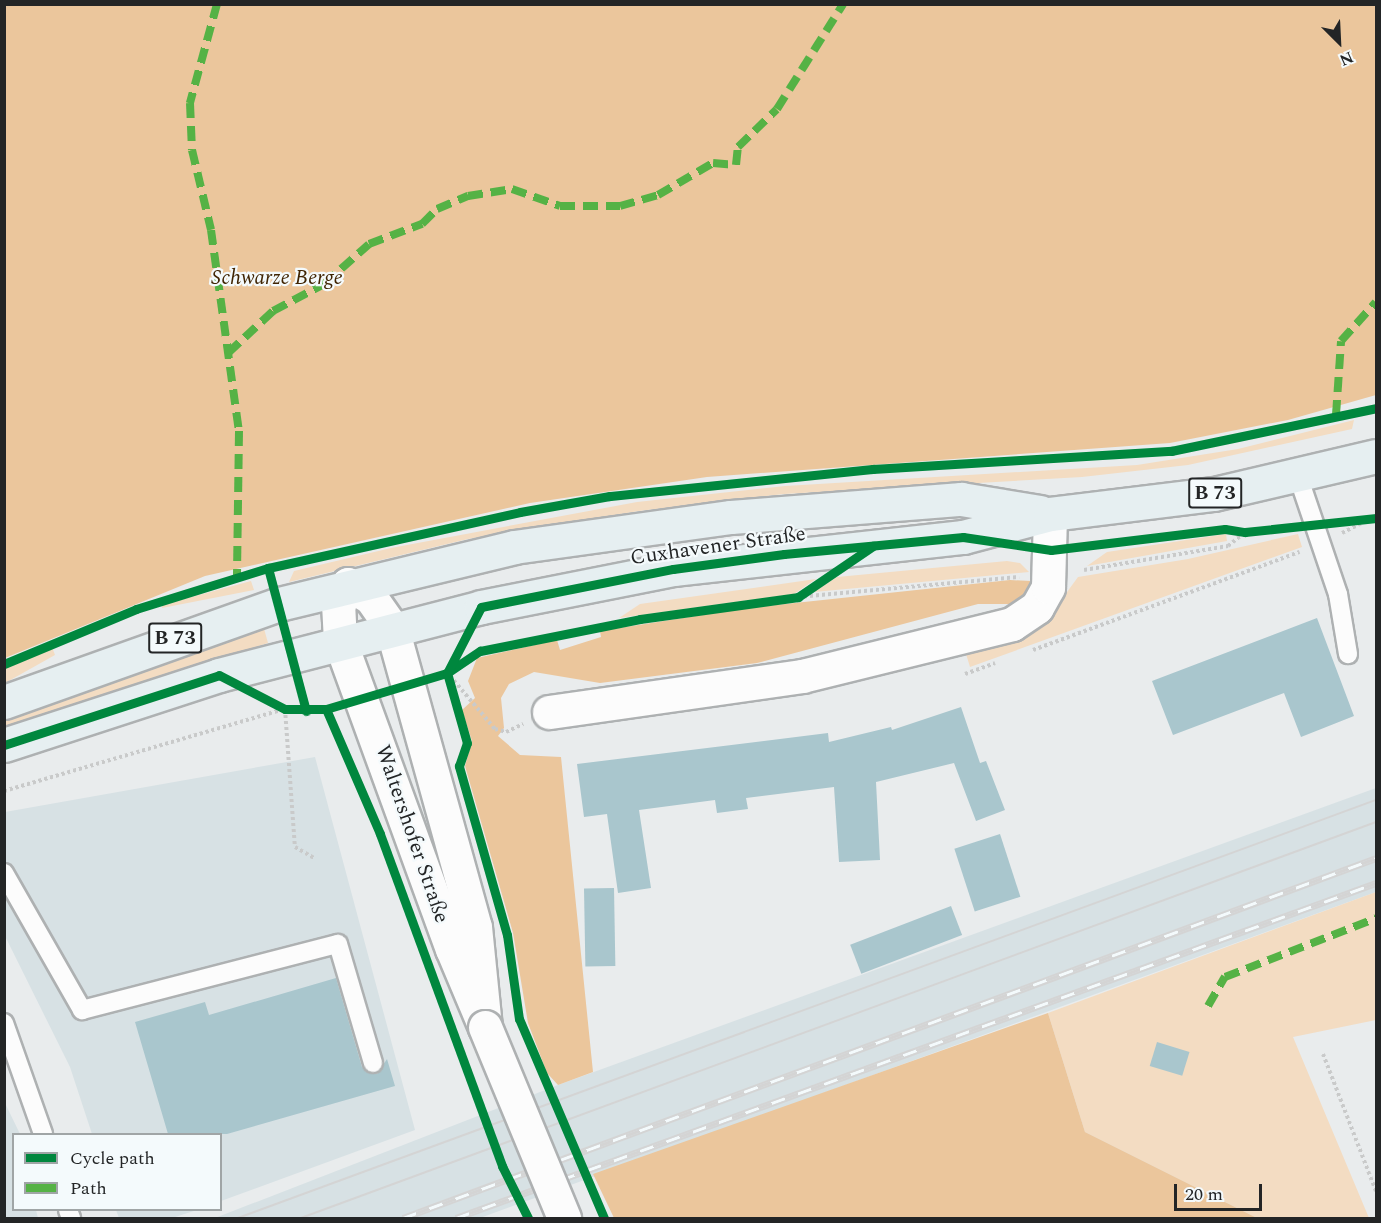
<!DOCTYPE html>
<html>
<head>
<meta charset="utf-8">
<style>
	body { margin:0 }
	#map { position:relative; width:1381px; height:1223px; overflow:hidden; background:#e9eced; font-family:Spectral,serif }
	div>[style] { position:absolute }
	.built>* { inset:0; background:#d7e1e4 }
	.green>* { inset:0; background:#f3dcc2 }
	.forest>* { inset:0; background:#ebc69c }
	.building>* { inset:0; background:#a9c6cd; transform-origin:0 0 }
	.path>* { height:4px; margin-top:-2px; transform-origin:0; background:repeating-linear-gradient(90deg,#c9caca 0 3px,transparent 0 6px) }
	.roads { filter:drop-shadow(2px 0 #aeb1b2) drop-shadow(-2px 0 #aeb1b2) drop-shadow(0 2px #aeb1b2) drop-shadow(0 -2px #aeb1b2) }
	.lane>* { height:18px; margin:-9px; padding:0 9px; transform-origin:9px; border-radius:9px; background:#fcfcfc }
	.street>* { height:33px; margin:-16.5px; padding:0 16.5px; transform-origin:16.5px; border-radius:16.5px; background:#fcfcfc }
	.secondary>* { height:33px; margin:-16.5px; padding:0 16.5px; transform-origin:16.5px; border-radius:16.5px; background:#fcfcfc }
	.primary>* { height:33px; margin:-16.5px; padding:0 16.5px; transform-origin:16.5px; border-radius:16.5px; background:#e6eff1 }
	.tram>* { height:1.5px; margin:-0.75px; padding:0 0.75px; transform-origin:0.75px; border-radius:0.75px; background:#d4d4d4 }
	.rail>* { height:7px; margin-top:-3.5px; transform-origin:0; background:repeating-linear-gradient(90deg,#f4fafc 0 14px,#d4d4d4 0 28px); box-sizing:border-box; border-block:2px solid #d4d4d4 }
	.path-bridge>* { height:4px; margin-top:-2px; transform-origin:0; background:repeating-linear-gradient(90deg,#c9caca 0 3px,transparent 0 6px) }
	.bridges { filter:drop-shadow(2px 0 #aeb1b2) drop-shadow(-2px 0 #aeb1b2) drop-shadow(0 2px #aeb1b2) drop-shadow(0 -2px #aeb1b2) }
	.secondary-bridge>* { height:33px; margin:-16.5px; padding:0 16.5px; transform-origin:16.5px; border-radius:16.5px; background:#fcfcfc }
	.quiet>* { height:8px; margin-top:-4px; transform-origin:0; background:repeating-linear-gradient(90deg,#55b245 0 15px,transparent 0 23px) }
	.cycleway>* { height:9px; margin:-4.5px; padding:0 4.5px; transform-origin:4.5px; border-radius:4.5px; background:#00873e }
	span { translate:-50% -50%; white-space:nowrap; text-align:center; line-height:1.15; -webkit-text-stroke:4.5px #f4fafc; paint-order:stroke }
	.shield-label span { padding:2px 4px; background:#f4fafc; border:2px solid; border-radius:4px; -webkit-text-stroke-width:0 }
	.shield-label { font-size:20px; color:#232526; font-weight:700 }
	.park-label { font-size:21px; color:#402402; font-style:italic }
	.street-label { font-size:21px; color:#232526 }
	.frame { position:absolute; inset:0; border:6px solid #232526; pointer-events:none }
	.legend { position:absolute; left:12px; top:1133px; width:210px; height:78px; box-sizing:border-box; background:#f4fafc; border:2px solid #a0a5a6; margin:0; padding:8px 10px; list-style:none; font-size:18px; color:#232526 }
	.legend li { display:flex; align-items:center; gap:12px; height:30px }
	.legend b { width:30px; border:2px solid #a0a5a6 }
	.north { position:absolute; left:1309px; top:12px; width:60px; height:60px; -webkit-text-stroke:4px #f4fafc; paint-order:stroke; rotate:156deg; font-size:16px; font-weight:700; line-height:24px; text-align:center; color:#232526 }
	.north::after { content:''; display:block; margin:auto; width:21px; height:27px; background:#232526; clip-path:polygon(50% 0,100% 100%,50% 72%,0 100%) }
	.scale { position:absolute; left:1174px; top:1184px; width:88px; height:27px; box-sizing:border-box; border:3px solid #232526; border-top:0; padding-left:8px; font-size:18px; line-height:21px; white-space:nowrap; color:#232526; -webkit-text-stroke:4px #f4fafc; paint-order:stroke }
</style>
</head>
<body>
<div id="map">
	<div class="built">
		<i style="clip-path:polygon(315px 757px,415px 1130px,221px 1201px,220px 1134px,92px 1134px,70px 1067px,5px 936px,5px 812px)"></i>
		<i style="clip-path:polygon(1376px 788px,1376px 892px,480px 1218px,215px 1218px,558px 1085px)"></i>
		<i style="clip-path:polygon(4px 1101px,20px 1134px,14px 1134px,14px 1210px,36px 1210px,38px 1218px,5px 1218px)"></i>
		<i style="clip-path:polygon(116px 1210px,197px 1210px,172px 1218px,119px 1218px)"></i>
	</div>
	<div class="green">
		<i style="clip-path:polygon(1354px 420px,1352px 429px,1188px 465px,1082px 477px,784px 494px,639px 511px,468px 539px,289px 582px,294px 571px,391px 548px,637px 502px,785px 486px,1137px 465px,1238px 449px)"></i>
		<i style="clip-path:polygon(1226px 534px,1227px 541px,1087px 566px,1107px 552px)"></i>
		<i style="clip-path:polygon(1298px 534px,1302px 547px,970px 667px,966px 654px,1040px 629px,1078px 577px,1188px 559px)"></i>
		<i style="clip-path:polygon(1007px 561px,1020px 563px,1029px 572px,814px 592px,837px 577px)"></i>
		<i style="clip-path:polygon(816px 579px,794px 594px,619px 618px,640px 604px)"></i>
		<i style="clip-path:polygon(251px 581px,254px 590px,162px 608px,162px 605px)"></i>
		<i style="clip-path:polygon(263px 625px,268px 643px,5px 727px,5px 718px)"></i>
		<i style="clip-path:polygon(52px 647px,55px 655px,5px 683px,5px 668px)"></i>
		<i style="clip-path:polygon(1376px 892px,1376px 1020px,1293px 1037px,1369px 1218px,1257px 1218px,1085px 1132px,1048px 1013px)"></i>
	</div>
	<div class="forest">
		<i style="clip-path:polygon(5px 4px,1376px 5px,1376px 395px,1288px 420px,1170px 443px,707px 477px,530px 503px,205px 576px,5px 658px)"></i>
		<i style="clip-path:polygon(1010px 580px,1031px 581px,1030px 591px,1016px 604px,978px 604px,757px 663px,600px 683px,534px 672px,509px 684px,501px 698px,504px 728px,498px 736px,520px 755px,561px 757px,593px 1072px,558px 1085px,547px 1073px,528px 1023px,513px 933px,465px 766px,472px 741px,462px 710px,475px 698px,468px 681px,477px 658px,557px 640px,560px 650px,601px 637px,600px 631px,747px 608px)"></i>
		<i style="clip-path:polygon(1048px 1013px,1085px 1132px,1257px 1218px,614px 1218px,593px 1174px)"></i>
	</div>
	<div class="building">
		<i style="clip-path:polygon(1317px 618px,1354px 716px,1301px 737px,1284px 693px,1173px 735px,1152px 681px)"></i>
		<i style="clip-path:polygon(961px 707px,980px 763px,986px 761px,1005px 810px,976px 821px,954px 763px,876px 782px,880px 860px,839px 862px,834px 787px,746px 798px,748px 809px,717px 813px,715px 800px,639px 810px,651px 888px,618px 893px,607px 814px,584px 817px,577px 764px,828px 733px,829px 742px,891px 727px,892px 730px)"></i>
		<i style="left:1000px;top:834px;width:66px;height:48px;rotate:72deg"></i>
		<i style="left:614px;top:888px;width:78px;height:30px;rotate:89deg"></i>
		<i style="left:951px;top:906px;width:31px;height:108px;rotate:69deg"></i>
		<i style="clip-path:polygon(336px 978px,362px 1067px,377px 1074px,387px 1059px,395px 1086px,227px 1134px,168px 1134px,135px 1022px,205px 1002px,209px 1015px)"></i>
		<i style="left:1157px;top:1042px;width:34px;height:25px;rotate:17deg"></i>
	</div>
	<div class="path">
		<i style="left:1342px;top:533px;width:30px;rotate:-27deg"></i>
		<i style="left:1084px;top:570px;width:146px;rotate:-9.5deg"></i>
		<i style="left:1228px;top:546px;width:22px;rotate:-39deg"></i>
		<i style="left:798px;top:597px;width:222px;rotate:-5.2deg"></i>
		<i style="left:1033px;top:650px;width:284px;rotate:-20.2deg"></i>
		<i style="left:447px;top:673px;width:73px;rotate:74.1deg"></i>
		<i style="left:467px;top:743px;width:16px;rotate:108deg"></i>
		<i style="left:965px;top:674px;width:32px;rotate:-20deg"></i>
		<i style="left:450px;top:676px;width:70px;rotate:49.7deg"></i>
		<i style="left:495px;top:729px;width:11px;rotate:15deg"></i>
		<i style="left:506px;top:732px;width:19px;rotate:-25deg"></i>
		<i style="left:4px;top:791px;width:293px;rotate:-16.3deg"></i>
		<i style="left:285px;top:709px;width:138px;rotate:85.9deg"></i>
		<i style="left:295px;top:847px;width:22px;rotate:30deg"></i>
		<i style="left:1323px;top:1054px;width:147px;rotate:68.9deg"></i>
	</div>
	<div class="roads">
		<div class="lane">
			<i style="left:1298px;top:476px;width:125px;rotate:71.3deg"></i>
			<i style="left:1338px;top:594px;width:61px;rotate:80.5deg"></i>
			<i style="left:4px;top:873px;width:158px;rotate:60.3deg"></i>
			<i style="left:82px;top:1010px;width:264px;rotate:-14.5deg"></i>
			<i style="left:338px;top:944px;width:124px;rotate:73.6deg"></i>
			<i style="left:4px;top:1023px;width:118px;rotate:70.6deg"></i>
			<i style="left:68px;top:1210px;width:9px;rotate:69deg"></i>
		</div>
		<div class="street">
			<i style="left:549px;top:712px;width:256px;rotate:-8.1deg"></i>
			<i style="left:802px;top:676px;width:216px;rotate:-13.9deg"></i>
			<i style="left:1012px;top:624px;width:30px;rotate:-34deg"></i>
			<i style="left:1037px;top:607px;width:23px;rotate:-61deg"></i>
			<i style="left:1048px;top:587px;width:73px;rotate:-88.4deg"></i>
		</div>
		<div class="secondary">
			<i style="left:348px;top:584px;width:27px;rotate:31deg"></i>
			<i style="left:371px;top:598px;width:37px;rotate:55deg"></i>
			<i style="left:392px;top:628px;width:310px;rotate:74.5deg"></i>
			<i style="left:475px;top:927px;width:100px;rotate:84.3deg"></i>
			<i style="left:485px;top:1027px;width:85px;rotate:-112.9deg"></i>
			<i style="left:452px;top:949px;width:328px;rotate:-110deg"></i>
			<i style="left:340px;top:641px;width:35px;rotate:-93deg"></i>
			<i style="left:338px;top:606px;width:24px;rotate:-66deg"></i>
		</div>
		<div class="primary">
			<i style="left:4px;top:702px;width:292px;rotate:-19.6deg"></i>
			<i style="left:279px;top:604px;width:242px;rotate:-13.6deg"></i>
			<i style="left:514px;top:547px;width:219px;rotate:-7.9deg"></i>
			<i style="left:731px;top:517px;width:231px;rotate:-4.5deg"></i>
			<i style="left:961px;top:499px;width:80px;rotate:9.3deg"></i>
			<i style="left:4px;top:745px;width:226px;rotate:-18deg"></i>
			<i style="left:219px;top:675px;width:271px;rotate:-14.5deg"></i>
			<i style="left:481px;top:607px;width:196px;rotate:-11.2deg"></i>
			<i style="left:673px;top:569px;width:292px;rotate:-6.3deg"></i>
			<i style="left:963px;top:537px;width:90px;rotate:-14.8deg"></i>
			<i style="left:1050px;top:514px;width:165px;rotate:-7deg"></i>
			<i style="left:1214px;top:494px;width:166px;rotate:-13.2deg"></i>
		</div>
	</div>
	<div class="tram">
		<i style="left:238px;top:1218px;width:1212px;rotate:-20.17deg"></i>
		<i style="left:301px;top:1218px;width:1146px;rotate:-20.22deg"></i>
	</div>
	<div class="rail">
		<i style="left:403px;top:1218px;width:1037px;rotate:-20.3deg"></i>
		<i style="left:456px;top:1218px;width:979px;rotate:-20.01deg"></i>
	</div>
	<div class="path-bridge">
		<i style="left:519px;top:1019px;width:13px;rotate:72deg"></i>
		<i style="left:585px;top:1179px;width:43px;rotate:64deg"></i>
	</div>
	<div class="bridges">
		<div class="secondary-bridge">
			<i style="left:485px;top:1027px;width:207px;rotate:67.5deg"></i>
		</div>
	</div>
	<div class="quiet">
		<i style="left:217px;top:4px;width:103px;rotate:105.3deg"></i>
		<i style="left:190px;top:103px;width:47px;rotate:87.6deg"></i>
		<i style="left:192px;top:150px;width:82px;rotate:76.6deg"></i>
		<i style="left:211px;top:230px;width:203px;rotate:82.1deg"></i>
		<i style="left:239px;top:431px;width:146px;rotate:90.8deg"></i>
		<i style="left:228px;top:353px;width:62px;rotate:-43deg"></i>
		<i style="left:273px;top:311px;width:58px;rotate:-27.9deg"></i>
		<i style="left:324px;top:284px;width:60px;rotate:-41.6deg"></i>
		<i style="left:369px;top:244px;width:57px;rotate:-20.7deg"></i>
		<i style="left:422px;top:224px;width:21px;rotate:-45deg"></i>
		<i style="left:437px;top:209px;width:34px;rotate:-23deg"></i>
		<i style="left:468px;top:196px;width:45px;rotate:-9deg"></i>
		<i style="left:512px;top:189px;width:51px;rotate:19.5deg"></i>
		<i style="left:560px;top:206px;width:60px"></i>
		<i style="left:620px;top:206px;width:40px;rotate:-16deg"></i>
		<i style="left:658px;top:195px;width:64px;rotate:-30.2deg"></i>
		<i style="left:713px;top:163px;width:23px;rotate:5deg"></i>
		<i style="left:736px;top:165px;width:18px;rotate:-84deg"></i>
		<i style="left:738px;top:147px;width:54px;rotate:-44.3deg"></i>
		<i style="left:777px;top:109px;width:124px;rotate:-57.8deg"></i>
		<i style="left:1336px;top:415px;width:74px;rotate:-86.1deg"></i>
		<i style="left:1341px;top:341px;width:52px;rotate:-48.1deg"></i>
		<i style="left:1208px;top:1006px;width:34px;rotate:-60deg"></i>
		<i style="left:1225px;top:977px;width:162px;rotate:-21.3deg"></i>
	</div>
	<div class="cycleway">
		<i style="left:268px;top:568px;width:148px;rotate:75.1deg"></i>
		<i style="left:4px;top:664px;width:143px;rotate:-22.6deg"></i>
		<i style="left:136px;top:609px;width:138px;rotate:-17.3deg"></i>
		<i style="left:268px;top:568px;width:258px;rotate:-12.5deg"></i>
		<i style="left:520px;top:512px;width:91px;rotate:-10.1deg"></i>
		<i style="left:610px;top:496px;width:264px;rotate:-5.9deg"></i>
		<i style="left:873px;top:469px;width:299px;rotate:-3.5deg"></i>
		<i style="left:1171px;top:451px;width:209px;rotate:-11.8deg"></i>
		<i style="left:326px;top:709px;width:136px;rotate:66.6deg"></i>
		<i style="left:380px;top:834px;width:354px;rotate:69.8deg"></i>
		<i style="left:502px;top:1166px;width:58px;rotate:63.4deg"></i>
		<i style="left:4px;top:745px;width:226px;rotate:-18deg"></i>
		<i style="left:219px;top:675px;width:74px;rotate:27.3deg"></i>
		<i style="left:285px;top:709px;width:41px"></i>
		<i style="left:326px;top:709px;width:126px;rotate:-16.6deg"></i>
		<i style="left:447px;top:673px;width:40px;rotate:-34deg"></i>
		<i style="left:480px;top:651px;width:163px;rotate:-11.3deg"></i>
		<i style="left:640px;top:619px;width:160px;rotate:-7.9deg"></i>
		<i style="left:798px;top:597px;width:91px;rotate:-34.2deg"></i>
		<i style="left:604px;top:1218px;width:216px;rotate:-113.1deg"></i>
		<i style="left:519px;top:1019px;width:85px;rotate:-98.1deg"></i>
		<i style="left:507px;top:935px;width:176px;rotate:-105.9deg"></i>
		<i style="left:459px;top:766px;width:24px;rotate:-71deg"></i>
		<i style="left:467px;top:743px;width:73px;rotate:-105.9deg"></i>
		<i style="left:447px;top:673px;width:74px;rotate:-62.7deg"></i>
		<i style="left:481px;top:607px;width:196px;rotate:-11.2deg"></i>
		<i style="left:673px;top:569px;width:112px;rotate:-7.7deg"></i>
		<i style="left:784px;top:554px;width:180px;rotate:-5.4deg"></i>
		<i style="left:963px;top:537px;width:89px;rotate:8.4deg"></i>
		<i style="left:1051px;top:550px;width:175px;rotate:-6.9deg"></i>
		<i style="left:1225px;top:529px;width:20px;rotate:9deg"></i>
		<i style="left:1245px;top:532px;width:132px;rotate:-6.1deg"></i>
	</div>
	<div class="shield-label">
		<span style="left:1215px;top:493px">B 73</span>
		<span style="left:175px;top:638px">B 73</span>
	</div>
	<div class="park-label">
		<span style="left:277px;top:278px">Schwarze Berge</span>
	</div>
	<div class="street-label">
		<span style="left:718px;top:546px;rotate:-8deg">Cuxhavener Straße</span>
		<span style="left:412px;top:834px;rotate:71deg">Waltershofer Straße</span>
	</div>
	<div class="frame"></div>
	<ul class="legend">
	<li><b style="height:8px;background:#00873e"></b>Cycle path</li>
	<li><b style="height:8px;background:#55b245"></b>Path</li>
	</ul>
	<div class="north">N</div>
	<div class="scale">20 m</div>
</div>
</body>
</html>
